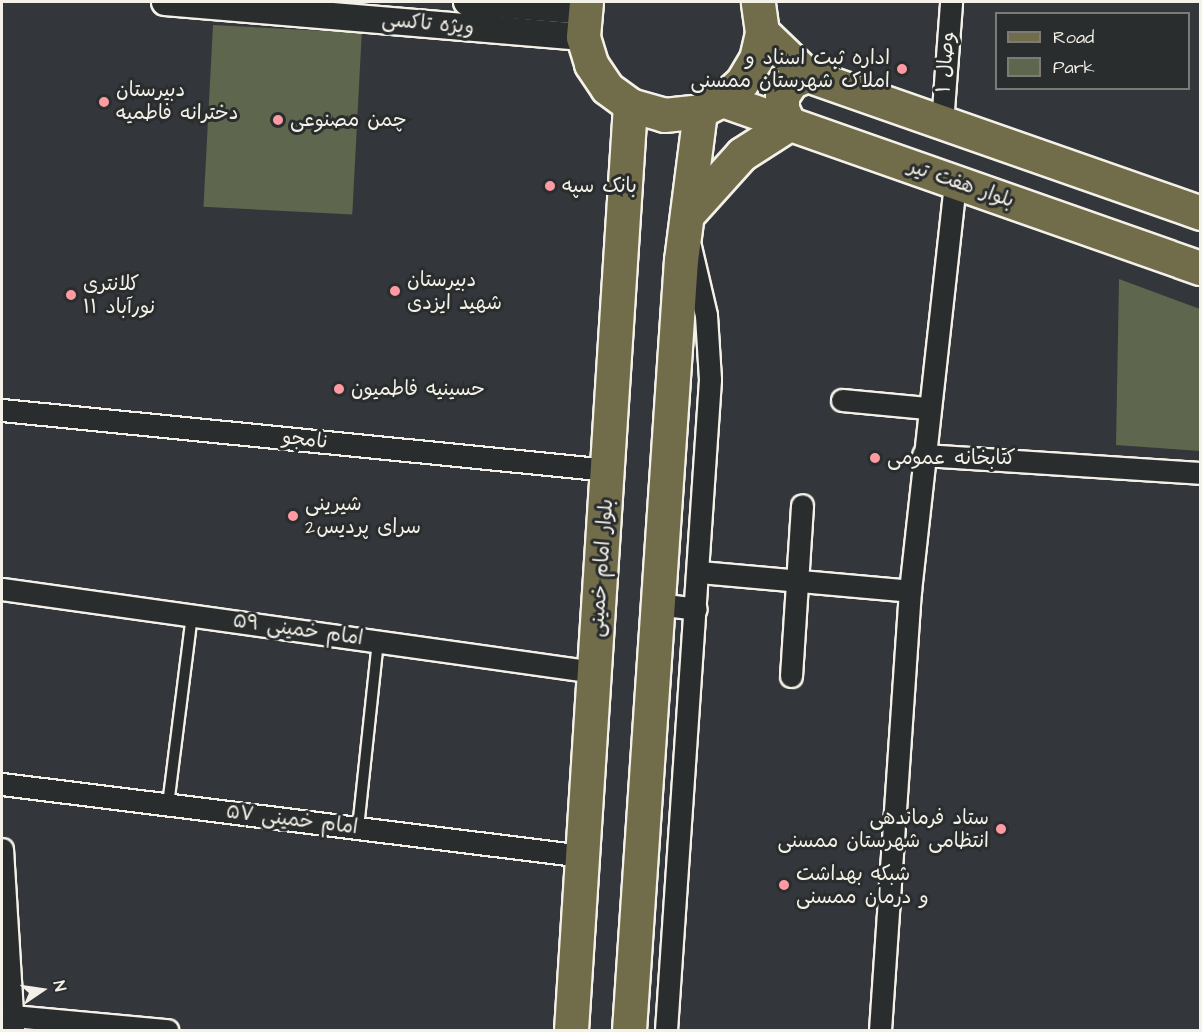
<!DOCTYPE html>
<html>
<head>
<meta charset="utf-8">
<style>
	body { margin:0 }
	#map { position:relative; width:1202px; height:1032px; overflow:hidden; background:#33363a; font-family:"Architects Daughter","Playpen Sans Arabic",sans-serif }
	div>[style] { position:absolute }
	.green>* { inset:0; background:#5e664d; transform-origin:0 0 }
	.roads { filter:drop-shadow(2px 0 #f4f1e8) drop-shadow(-2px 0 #f4f1e8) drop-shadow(0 2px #f4f1e8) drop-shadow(0 -2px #f4f1e8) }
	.service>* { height:10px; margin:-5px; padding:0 5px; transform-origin:5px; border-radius:5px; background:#2a2d2e }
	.minor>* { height:21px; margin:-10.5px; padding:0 10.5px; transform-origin:10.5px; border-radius:10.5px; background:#2a2d2e }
	.tertiary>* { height:26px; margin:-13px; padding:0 13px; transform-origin:13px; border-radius:13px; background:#2a2d2e }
	.primary>* { height:33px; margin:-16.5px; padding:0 16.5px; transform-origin:16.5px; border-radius:16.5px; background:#716d4b }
	.dots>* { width:16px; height:16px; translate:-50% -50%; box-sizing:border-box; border:3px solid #2a2d2e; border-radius:50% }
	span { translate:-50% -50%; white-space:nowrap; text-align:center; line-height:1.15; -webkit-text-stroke:6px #2a2d2e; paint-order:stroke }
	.street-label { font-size:20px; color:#f4f1e8 }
	.poi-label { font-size:20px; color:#f4f1e8 }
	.right { translate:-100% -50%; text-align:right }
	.left { translate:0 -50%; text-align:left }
	.frame { position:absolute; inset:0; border:3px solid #f4f1e8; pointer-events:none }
	.legend { position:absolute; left:995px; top:12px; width:195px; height:78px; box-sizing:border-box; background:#2a2d2e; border:2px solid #7b7b78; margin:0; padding:8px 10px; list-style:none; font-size:18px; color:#f4f1e8 }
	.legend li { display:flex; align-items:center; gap:12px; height:30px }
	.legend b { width:30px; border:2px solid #7b7b78 }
	.north { position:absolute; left:12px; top:960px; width:60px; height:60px; -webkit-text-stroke:4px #2a2d2e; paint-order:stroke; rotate:77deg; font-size:16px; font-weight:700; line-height:24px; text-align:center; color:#f4f1e8 }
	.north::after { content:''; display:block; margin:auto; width:21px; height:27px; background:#f4f1e8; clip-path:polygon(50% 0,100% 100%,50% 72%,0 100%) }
</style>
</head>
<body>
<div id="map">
	<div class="green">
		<i style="left:213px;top:25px;width:149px;height:182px;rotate:3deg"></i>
		<i style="clip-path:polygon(1119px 279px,1200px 309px,1200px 451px,1116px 445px)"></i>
	</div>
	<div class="roads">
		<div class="service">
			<i style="left:168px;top:805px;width:192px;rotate:-82.8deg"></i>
			<i style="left:358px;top:828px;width:187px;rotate:-83.9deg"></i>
		</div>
		<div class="minor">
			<i style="left:942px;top:123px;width:121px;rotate:-85.7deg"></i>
			<i style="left:842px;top:400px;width:85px;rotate:5.4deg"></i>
			<i style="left:2px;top:410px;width:610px;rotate:5.65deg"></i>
			<i style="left:923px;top:455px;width:278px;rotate:3.7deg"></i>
			<i style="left:699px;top:572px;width:212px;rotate:5.1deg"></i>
			<i style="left:2px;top:589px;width:599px;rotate:7.97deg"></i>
			<i style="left:657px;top:604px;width:39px;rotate:7deg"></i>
			<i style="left:791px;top:676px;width:171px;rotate:-86.3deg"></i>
			<i style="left:2px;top:784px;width:585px;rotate:7.06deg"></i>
			<i style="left:2px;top:849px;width:181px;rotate:86.5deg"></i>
			<i style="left:12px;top:1016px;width:156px;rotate:5.2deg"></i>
			<i style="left:666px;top:1030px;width:652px;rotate:-86.13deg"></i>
			<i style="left:710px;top:379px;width:64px;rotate:-93.6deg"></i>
			<i style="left:706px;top:315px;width:71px;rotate:-103.1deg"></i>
			<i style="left:880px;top:1030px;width:440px;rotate:-86.1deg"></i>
			<i style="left:910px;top:591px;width:411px;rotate:-83.7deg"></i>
		</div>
		<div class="tertiary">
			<i style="left:165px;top:2px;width:419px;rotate:4.8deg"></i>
			<i style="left:467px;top:2px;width:116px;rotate:4.4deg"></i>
		</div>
		<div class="primary">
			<i style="left:586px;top:2px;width:35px;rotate:95deg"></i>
			<i style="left:583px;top:37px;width:28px;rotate:73deg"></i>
			<i style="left:591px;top:64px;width:29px;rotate:56deg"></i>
			<i style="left:607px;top:88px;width:29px;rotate:36deg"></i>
			<i style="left:630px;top:105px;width:35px;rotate:16deg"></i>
			<i style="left:664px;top:115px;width:36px;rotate:-6deg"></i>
			<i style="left:700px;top:111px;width:25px;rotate:-27deg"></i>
			<i style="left:722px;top:100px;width:27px;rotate:-42deg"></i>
			<i style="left:742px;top:82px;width:27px;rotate:-59deg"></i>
			<i style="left:756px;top:59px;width:28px;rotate:-77deg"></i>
			<i style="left:762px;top:32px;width:30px;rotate:-98deg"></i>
			<i style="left:762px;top:32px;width:62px;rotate:43.7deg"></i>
			<i style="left:807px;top:75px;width:417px;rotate:19.3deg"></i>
			<i style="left:722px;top:100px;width:507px;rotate:19.36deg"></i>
			<i style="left:687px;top:215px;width:82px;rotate:-48deg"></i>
			<i style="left:742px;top:154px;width:56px;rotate:-32.6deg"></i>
			<i style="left:789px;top:124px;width:17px;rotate:-115deg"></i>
			<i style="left:782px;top:109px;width:13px;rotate:-90deg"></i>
			<i style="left:782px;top:96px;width:17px;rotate:-57deg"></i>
			<i style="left:791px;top:82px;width:17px;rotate:-24deg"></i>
			<i style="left:571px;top:1030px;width:927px;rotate:-86.35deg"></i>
			<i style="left:629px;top:1030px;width:772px;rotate:-86.14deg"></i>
			<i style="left:681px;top:260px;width:150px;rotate:-82.7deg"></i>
		</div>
	</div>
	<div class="dots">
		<i style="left:902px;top:69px;background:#ff9aa2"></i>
		<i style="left:104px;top:102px;background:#ff9aa2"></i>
		<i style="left:278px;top:120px;background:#ff9aa2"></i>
		<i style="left:550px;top:186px;background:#ff9aa2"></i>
		<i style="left:395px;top:291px;background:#ff9aa2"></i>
		<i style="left:71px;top:295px;background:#ff9aa2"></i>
		<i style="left:339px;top:389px;background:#ff9aa2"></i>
		<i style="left:875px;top:458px;background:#ff9aa2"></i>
		<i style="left:293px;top:516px;background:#ff9aa2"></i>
		<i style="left:1001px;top:829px;background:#ff9aa2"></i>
		<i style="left:784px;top:885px;background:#ff9aa2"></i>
	</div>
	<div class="street-label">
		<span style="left:428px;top:24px;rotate:5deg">ویژه تاکسی</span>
		<span style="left:946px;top:62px;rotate:-86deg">وصال ۱</span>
		<span style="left:961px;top:184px;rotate:19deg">بلوار هفت تیر</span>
		<span style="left:305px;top:440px;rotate:6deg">نامجو</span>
		<span style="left:602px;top:568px;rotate:-86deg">بلوار امام خمينی</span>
		<span style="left:298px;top:630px;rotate:8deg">امام خمينی ۵۹</span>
		<span style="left:292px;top:820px;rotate:7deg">امام خمينی ۵۷</span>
	</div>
	<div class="poi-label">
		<span class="right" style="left:890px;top:70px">اداره ثبت اسناد و<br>املاک شهرستان ممسنی</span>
		<span class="left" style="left:116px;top:102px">دبیرستان<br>دخترانه فاطمیه</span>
		<span class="left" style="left:290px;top:120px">چمن مصنوعی</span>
		<span class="left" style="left:562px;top:186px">بانک سپه</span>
		<span class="left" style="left:407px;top:292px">دبیرستان<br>شهید ایزدی</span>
		<span class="left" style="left:83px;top:296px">کلانتری<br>۱۱ نورآباد</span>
		<span class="left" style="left:351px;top:389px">حسینیه فاطمیون</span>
		<span class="left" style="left:887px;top:458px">کتابخانه عمومی</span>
		<span class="left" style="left:305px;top:516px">شیرینی<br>سرای پردیس2</span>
		<span class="right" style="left:989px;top:830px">ستاد فرماندهی<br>انتظامی شهرستان ممسنی</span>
		<span class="left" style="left:796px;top:886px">شبکه بهداشت<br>و درمان ممسنی</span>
	</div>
	<div class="frame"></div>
	<ul class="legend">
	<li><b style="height:8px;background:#716d4b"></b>Road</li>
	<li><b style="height:16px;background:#5e664d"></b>Park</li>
	</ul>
	<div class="north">N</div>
</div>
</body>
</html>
